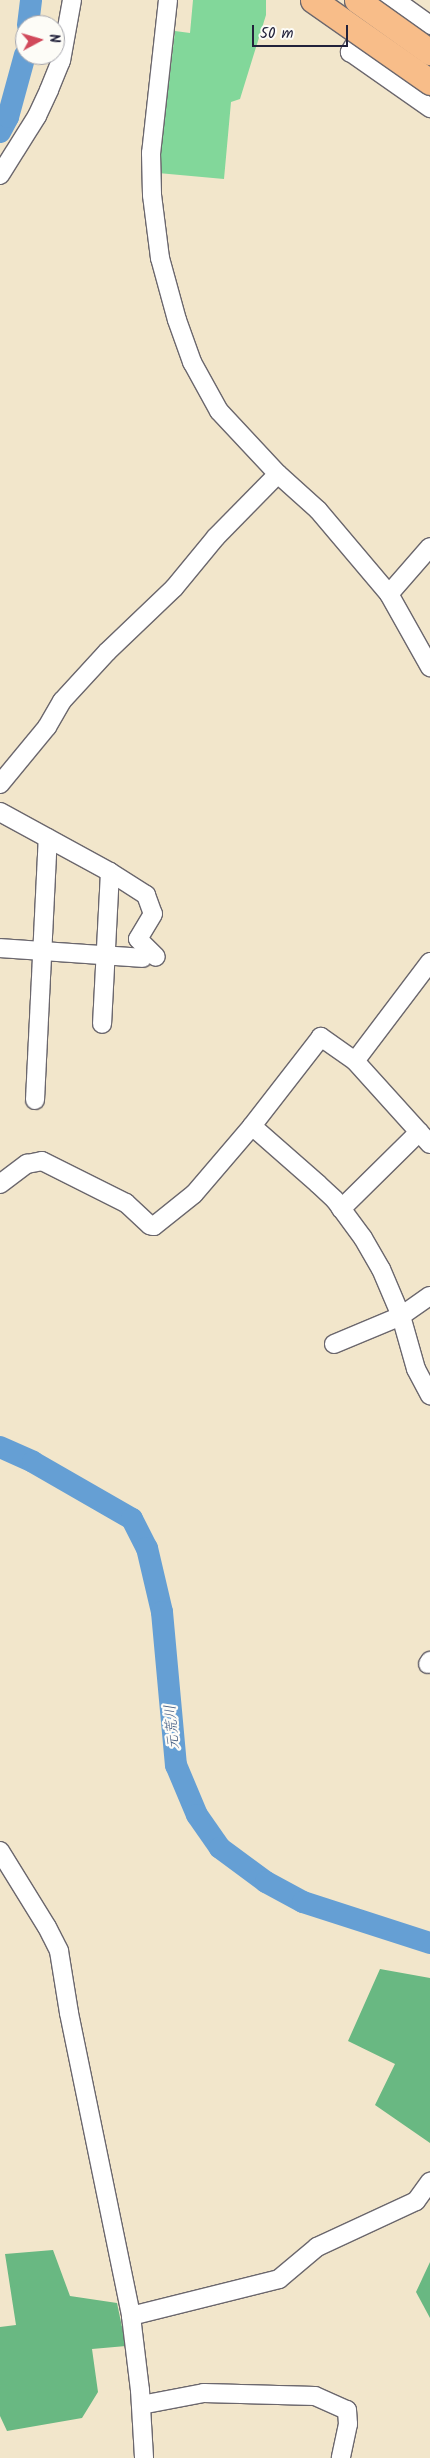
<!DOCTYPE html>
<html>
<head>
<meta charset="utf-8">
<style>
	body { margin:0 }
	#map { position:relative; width:430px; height:2458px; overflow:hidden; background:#f2e6cb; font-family:Kalam,"Klee One",sans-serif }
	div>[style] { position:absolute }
	.green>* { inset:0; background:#82d79a }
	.forest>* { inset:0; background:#69b882 }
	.river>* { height:22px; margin:-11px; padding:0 11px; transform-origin:11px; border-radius:11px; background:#659fd4 }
	.roads { filter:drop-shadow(1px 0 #6b676d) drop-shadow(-1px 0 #6b676d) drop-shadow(0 1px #6b676d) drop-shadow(0 -1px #6b676d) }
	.minor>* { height:18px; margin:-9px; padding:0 9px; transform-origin:9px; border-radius:9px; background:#fff }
	.bridges { filter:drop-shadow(1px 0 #6b676d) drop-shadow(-1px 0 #6b676d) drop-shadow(0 1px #6b676d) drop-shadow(0 -1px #6b676d) }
	.highway-bridge>* { height:25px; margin:-12.5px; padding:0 12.5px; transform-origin:12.5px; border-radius:12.5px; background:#f8bd89 }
	span { translate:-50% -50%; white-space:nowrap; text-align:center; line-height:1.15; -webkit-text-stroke:4.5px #fdfcf7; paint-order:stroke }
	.water-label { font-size:15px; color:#405a80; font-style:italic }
	.north { position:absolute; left:15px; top:15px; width:50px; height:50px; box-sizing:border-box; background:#fdfcf7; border:1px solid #a5a5ac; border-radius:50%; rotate:84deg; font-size:14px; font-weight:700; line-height:20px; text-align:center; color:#22223b }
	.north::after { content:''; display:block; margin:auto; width:18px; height:22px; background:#d1495b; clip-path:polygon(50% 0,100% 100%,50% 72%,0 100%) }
	.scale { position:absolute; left:252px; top:25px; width:96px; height:22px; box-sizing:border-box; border:2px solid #22223b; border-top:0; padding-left:6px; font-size:15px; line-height:18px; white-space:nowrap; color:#22223b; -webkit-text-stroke:4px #fdfcf7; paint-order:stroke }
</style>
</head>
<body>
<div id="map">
	<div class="green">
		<i style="clip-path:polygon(193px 0,266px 0,266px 15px,240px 99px,231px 102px,224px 179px,158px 173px,175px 31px,190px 33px)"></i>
	</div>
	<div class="forest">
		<i style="clip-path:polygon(380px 1969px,430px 1978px,430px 2143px,375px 2105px,395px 2064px,348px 2041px)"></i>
		<i style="clip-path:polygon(53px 2250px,70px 2296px,117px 2303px,126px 2346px,92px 2349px,98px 2392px,82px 2418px,7px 2431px,0 2416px,0 2327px,16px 2325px,5px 2254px)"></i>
		<i style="clip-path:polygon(430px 2262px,430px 2318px,416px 2292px)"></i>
	</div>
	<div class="river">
		<i style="left:28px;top:25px;width:25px;rotate:-83deg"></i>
		<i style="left:0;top:132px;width:17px;rotate:-62deg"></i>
		<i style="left:8px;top:117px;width:64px;rotate:-74.7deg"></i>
		<i style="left:0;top:1447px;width:36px;rotate:24deg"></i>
		<i style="left:33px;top:1462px;width:114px;rotate:29.9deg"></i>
		<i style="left:132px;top:1519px;width:33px;rotate:63deg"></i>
		<i style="left:147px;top:1548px;width:66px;rotate:76.8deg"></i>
		<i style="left:162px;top:1612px;width:154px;rotate:84.8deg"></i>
		<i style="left:176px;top:1765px;width:54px;rotate:67.2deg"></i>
		<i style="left:197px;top:1815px;width:40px;rotate:55.1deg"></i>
		<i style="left:220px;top:1848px;width:57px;rotate:36.5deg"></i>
		<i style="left:266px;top:1882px;width:42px;rotate:28.4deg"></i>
		<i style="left:303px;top:1902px;width:133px;rotate:17.9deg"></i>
	</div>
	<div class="roads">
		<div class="minor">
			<i style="left:168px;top:0;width:154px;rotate:96.3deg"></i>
			<i style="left:151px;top:153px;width:42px;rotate:88.6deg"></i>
			<i style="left:152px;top:195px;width:64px;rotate:82.8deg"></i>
			<i style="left:160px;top:258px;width:64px;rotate:74.7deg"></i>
			<i style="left:177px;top:320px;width:45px;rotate:70.3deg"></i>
			<i style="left:192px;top:362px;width:56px;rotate:61.1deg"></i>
			<i style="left:219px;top:411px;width:86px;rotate:46.9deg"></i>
			<i style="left:278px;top:474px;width:54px;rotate:42deg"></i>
			<i style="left:318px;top:510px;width:110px;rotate:49.8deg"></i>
			<i style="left:389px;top:594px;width:84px;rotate:60.7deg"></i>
			<i style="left:381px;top:0;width:61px;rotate:120.8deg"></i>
			<i style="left:350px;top:52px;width:98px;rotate:35deg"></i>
			<i style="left:395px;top:0;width:43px;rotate:35.5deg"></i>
			<i style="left:0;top:175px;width:70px;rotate:-57.9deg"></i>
			<i style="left:37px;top:116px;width:29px;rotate:-65deg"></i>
			<i style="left:49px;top:90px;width:31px;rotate:-68deg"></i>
			<i style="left:61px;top:61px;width:62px;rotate:-79.8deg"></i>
			<i style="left:389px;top:594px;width:62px;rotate:-48.9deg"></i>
			<i style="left:0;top:784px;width:74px;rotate:-50.5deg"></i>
			<i style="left:47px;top:727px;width:30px;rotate:-60deg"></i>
			<i style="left:62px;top:701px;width:67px;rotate:-47.4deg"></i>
			<i style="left:107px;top:652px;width:93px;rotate:-43.7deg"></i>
			<i style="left:174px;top:588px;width:66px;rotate:-50.5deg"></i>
			<i style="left:216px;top:537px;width:88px;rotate:-45.5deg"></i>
			<i style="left:0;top:812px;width:125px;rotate:28.6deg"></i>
			<i style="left:110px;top:872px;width:152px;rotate:93deg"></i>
			<i style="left:110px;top:872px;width:43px;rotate:32.6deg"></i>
			<i style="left:146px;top:895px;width:20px;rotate:70deg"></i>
			<i style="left:153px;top:914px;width:29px;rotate:121deg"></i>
			<i style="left:138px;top:939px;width:25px;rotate:45deg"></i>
			<i style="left:0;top:948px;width:143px;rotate:4deg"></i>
			<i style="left:430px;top:962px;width:124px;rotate:127.1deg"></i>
			<i style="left:355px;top:1061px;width:42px;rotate:-144.8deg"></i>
			<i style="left:321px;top:1037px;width:113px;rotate:127.8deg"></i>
			<i style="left:252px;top:1126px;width:88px;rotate:41.3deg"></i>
			<i style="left:318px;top:1184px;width:23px;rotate:43deg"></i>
			<i style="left:335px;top:1200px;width:47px;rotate:53.6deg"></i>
			<i style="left:363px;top:1238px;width:36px;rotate:60deg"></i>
			<i style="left:381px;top:1269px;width:51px;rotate:66.9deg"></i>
			<i style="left:401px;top:1316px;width:55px;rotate:74.2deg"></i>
			<i style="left:416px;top:1369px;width:30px;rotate:62deg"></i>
			<i style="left:355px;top:1061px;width:112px;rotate:47.9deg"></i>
			<i style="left:35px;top:1100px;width:262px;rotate:-87.2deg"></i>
			<i style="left:0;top:1184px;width:34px;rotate:-37deg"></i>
			<i style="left:27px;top:1164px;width:15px;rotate:-11deg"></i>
			<i style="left:42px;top:1161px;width:94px;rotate:26.6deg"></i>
			<i style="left:126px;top:1203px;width:33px;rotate:43deg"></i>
			<i style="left:150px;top:1225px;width:4px;rotate:14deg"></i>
			<i style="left:154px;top:1226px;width:51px;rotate:-38.7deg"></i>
			<i style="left:194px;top:1194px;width:89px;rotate:-49.5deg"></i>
			<i style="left:341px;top:1209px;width:110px;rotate:-44.6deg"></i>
			<i style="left:334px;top:1344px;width:73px;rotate:-22.7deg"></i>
			<i style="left:401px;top:1316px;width:35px;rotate:-35deg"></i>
			<i style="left:428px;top:1664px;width:4px;rotate:-56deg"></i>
			<i style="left:0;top:1851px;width:89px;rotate:58.3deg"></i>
			<i style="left:47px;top:1927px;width:27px;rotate:63deg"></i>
			<i style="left:59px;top:1951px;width:63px;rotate:80.8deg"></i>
			<i style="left:69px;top:2013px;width:309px;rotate:78.4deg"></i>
			<i style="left:131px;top:2316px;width:75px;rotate:83.1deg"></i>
			<i style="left:140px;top:2390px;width:68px;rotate:86.6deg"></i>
			<i style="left:131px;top:2316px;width:153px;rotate:-14deg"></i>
			<i style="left:279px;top:2279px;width:50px;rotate:-40.1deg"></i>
			<i style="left:317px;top:2247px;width:109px;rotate:-24.9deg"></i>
			<i style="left:416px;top:2201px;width:24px;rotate:-54deg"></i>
			<i style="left:141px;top:2405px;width:64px;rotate:-10.8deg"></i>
			<i style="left:204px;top:2393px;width:111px;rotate:1.5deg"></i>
			<i style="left:315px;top:2396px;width:35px;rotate:24deg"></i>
			<i style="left:347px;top:2410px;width:14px;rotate:86deg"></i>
			<i style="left:348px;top:2424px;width:35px;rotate:102deg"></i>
		</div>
	</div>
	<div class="bridges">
		<div class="highway-bridge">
			<i style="left:313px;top:0;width:143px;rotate:35deg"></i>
			<i style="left:357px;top:0;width:90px;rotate:35.5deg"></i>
		</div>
	</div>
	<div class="water-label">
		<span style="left:173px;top:1727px;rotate:-95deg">元荒川</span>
	</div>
	<div class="north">N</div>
	<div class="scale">50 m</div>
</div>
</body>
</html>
